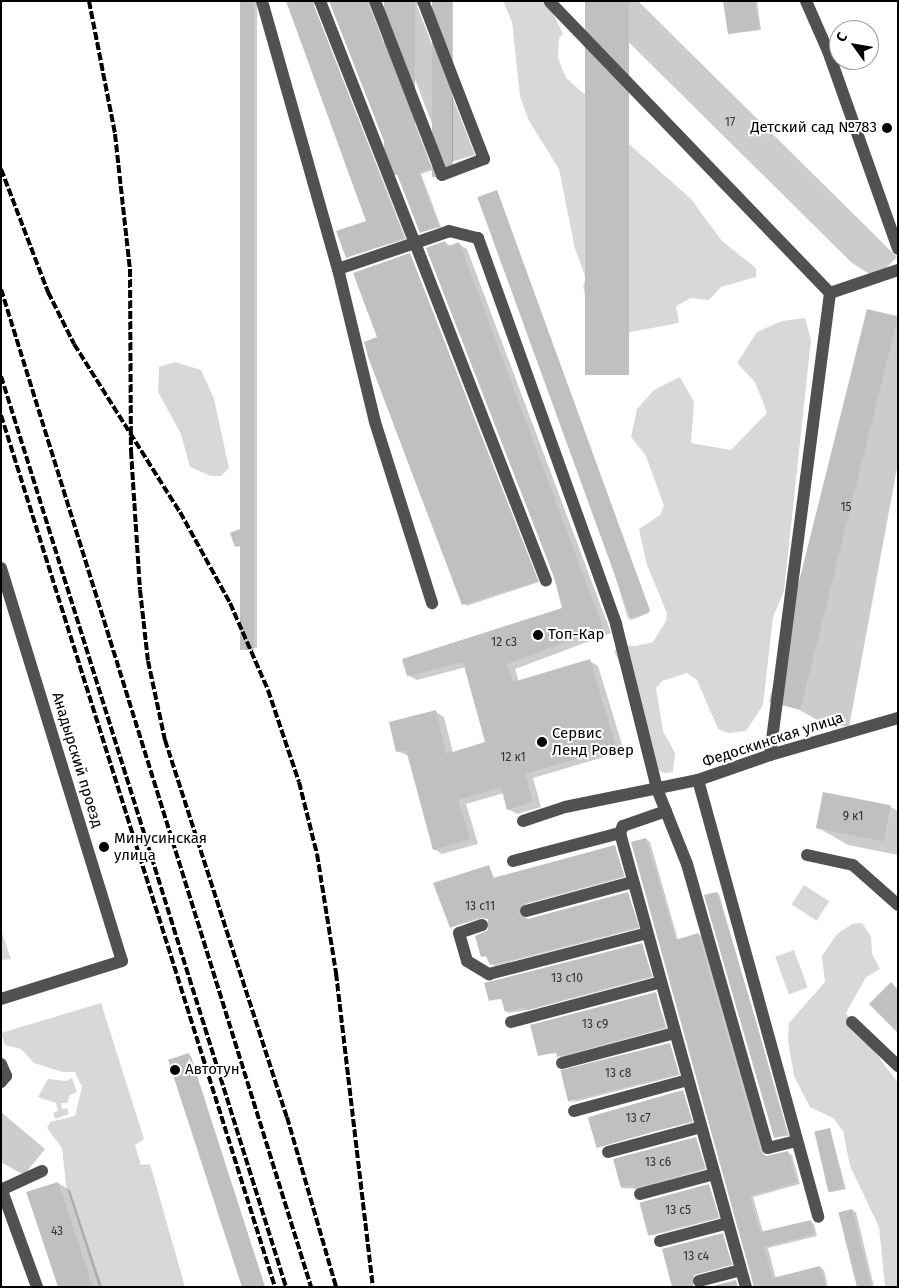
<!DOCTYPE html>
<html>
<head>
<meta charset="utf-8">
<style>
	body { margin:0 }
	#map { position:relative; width:899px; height:1288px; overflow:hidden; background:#fff; font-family:"Fira Sans",sans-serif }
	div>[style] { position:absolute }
	.green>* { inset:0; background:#d8d8d8; transform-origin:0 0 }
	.shadow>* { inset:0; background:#0003; transform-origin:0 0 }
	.building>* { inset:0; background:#c0c0c0; transform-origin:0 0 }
	.minor>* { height:12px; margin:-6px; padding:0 6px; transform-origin:6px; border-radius:6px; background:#515151 }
	.rail>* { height:4px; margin-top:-2px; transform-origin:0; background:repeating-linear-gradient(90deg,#000 0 8px,transparent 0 10.5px) }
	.dots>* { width:14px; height:14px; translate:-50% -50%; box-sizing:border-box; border:2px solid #fff; border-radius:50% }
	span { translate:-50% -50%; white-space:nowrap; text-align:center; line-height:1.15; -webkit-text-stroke:4px #fff; paint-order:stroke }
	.number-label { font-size:12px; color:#303030 }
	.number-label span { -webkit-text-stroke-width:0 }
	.poi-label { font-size:15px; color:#000 }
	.right { translate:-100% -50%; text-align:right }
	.left { translate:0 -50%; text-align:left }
	.street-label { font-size:15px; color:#000 }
	.frame { position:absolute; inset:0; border:2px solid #000; pointer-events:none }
	.north { position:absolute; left:829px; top:20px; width:50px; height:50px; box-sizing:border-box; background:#fff; border:1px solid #999; border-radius:50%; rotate:302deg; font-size:14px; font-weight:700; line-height:20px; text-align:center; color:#000 }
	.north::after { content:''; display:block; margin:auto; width:18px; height:22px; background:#000; clip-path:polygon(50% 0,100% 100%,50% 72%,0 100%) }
</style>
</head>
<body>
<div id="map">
	<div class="green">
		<i style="clip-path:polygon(503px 1px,547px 1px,563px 34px,559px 38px,558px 58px,566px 78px,592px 101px,612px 129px,691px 199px,722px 241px,756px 268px,756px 277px,721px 287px,709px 300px,691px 298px,676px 306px,679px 323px,609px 336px,595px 326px,590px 320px,583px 286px,586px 278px,575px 249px,559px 169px,529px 121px,520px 96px,512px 22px)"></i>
		<i style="clip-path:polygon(805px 318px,811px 340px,784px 591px,773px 617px,763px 705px,746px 731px,728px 733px,718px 729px,697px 680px,687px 673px,662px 681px,656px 688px,663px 731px,675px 753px,673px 772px,664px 773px,657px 769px,643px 717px,614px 651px,620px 645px,636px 646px,653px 642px,666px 621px,667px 613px,647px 565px,639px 529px,660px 515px,664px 506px,646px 456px,631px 437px,637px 409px,654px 390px,680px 377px,694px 402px,691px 443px,731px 450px,767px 413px,755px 382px,737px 363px,757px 332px,782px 321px)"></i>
		<i style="clip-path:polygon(175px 362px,201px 370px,214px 399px,229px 468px,221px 476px,211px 476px,190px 467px,181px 434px,158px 392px,159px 367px)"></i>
		<i style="left:804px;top:885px;width:30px;height:23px;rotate:33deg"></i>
		<i style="clip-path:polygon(862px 923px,871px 937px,872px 954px,880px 969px,866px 977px,846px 1013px,898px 1083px,898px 1287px,885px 1287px,879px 1227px,850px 1166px,843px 1131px,833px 1118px,810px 1107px,794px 1076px,788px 1041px,789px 1023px,825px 982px,822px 956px,837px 934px,852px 924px)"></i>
		<i style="clip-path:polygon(1px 930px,11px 959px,1px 960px)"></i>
		<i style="left:794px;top:950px;width:40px;height:20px;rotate:70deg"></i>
		<i style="clip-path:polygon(101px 1003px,144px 1139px,135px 1145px,141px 1165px,150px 1164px,185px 1287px,99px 1287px,66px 1185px,62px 1148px,47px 1128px,50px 1122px,75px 1116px,82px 1087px,75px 1072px,62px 1072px,34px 1063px,21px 1049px,5px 1045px,1px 1033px)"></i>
		<i style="clip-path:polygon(72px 1078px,77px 1092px,70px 1095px,67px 1103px,61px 1103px,62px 1109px,67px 1108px,69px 1114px,55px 1119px,53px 1113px,58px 1111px,56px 1103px,38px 1097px,48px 1079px,66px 1081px)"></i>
	</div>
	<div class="shadow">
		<i style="left:242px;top:1px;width:15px;height:647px"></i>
		<i style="clip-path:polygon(288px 1px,316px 1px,314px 6px,406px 239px,347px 257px,368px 221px)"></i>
		<i style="clip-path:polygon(330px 1px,370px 1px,370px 6px,433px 170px,421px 174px,441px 227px,421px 232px)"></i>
		<i style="clip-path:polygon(385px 1px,420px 1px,417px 6px,475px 155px,447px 163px)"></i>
		<i style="left:433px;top:1px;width:20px;height:175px"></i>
		<i style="clip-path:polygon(587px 1px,638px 1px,897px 257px,876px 278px,852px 263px)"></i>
		<i style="clip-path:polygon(727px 1px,757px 1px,761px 30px,729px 34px)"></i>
		<i style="clip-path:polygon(497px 191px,649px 613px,631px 620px,628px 618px)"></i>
		<i style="clip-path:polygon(445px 242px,451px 246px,459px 244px,467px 249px,611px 633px,515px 669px,519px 682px,590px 661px,598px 666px,624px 751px,533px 778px,541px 807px,517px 814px,508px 809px,504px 793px,466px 804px,478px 844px,442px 854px,434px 849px,409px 756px,397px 751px,436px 712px,444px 717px,453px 753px,487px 743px,466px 667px,417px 680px,408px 675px,564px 608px)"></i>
		<i style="clip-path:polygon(410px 255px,539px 582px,466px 606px,379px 338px)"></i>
		<i style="clip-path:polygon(868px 310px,898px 316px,898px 463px,849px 727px,819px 721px,794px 707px)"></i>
		<i style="clip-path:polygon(242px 529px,249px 543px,238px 547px,235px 545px)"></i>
		<i style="clip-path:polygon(891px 807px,898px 811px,898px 855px,848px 845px,817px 827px)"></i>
		<i style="clip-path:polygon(646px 839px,650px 842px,678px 940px,698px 934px,702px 936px,764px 1154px,767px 1157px,788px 1153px,792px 1155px,800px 1184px,753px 1197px,763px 1232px,810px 1221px,814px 1224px,817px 1236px,768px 1248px,776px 1279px,820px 1267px,824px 1270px,828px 1287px,754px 1287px)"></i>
		<i style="clip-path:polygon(615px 848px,625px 877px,526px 904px,520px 915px,528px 920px,628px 893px,640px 928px,494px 966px,488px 957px,482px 956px,490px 931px,489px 919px,483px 918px,451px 927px,489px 866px,494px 878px)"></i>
		<i style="clip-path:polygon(717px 893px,719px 894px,789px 1136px,775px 1137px)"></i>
		<i style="clip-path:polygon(642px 944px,653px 977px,529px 1010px,508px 1013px,502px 999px,490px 1000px)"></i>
		<i style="clip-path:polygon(655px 993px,667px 1028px,561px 1057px,557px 1053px,539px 1055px)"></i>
		<i style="clip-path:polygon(670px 1044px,680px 1075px,570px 1103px)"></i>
		<i style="clip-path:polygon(189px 1054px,191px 1056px,265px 1287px,242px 1287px)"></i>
		<i style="clip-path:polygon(683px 1091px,693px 1122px,596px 1146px)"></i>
		<i style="clip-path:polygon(1px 1112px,45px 1149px,24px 1175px,1px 1162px)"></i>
		<i style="clip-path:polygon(830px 1130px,846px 1189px,832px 1192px,829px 1191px)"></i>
		<i style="clip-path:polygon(696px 1138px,706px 1169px,638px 1189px,622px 1188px)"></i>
		<i style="clip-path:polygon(58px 1183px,70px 1190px,102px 1287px,59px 1287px)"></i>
		<i style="clip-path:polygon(709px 1185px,720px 1218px,650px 1236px)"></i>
		<i style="clip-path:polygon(852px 1210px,856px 1212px,874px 1287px,858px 1287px)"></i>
		<i style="clip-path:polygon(722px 1234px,733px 1265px,674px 1280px)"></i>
	</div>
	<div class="building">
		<i style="left:240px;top:1px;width:14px;height:649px"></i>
		<i style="clip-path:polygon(286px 1px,312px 1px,404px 238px,346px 258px,336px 231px,366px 221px)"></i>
		<i style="clip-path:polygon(329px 1px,367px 1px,431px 168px,419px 173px,439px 226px,420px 233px)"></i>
		<i style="left:384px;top:1px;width:31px;height:174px"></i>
		<i style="left:432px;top:1px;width:20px;height:176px"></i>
		<i style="left:585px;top:1px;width:44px;height:374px"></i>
		<i style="clip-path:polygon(723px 1px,755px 1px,759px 29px,728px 34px)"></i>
		<i style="left:497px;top:190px;width:448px;height:21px;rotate:70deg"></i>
		<i style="clip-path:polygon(445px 241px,447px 247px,459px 242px,603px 628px,507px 664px,513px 682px,590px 659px,616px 747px,525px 774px,533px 802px,507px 810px,501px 787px,458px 800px,470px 839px,433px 850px,406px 750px,396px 752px,389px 722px,436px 710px,446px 754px,485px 742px,463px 662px,407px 676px,402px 659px,562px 608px,554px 577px,426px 248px)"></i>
		<i style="clip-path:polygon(410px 253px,538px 581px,462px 605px,368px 357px,364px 342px,377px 337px,353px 273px)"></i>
		<i style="left:867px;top:309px;width:32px;height:405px;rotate:14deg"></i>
		<i style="left:243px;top:528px;width:15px;height:14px;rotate:70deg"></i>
		<i style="left:823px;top:792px;width:69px;height:37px;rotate:11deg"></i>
		<i style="clip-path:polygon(646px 838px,676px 940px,698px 933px,760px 1151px,766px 1156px,788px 1151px,797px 1182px,750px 1196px,760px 1232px,811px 1220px,814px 1234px,764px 1247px,773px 1278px,820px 1266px,826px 1287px,754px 1287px,631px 842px)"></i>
		<i style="clip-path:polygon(615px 845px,624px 876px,524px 903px,518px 913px,528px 919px,628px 892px,638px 927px,490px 965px,486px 956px,481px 957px,475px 936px,488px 930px,488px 919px,479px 917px,450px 928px,433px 883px,489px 865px,493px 878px)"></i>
		<i style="clip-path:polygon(717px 892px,756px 1021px,787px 1135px,774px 1138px,704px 895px)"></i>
		<i style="clip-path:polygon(642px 943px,651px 976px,526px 1010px,525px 1007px,505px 1012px,501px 998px,489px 1001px,484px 983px)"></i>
		<i style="clip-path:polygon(891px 982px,898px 990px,898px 1033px,869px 1004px)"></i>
		<i style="clip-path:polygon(656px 992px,665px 1027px,557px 1057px,556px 1052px,538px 1056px,530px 1025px)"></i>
		<i style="left:670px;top:1043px;width:32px;height:113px;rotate:76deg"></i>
		<i style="left:189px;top:1053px;width:246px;height:22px;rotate:72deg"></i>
		<i style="left:683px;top:1090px;width:32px;height:99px;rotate:74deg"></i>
		<i style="left:830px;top:1128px;width:62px;height:16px;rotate:77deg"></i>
		<i style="clip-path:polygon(696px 1137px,705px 1168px,634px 1188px,634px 1185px,621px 1188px,613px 1159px)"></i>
		<i style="clip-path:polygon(58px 1182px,93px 1287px,58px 1287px,32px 1209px,26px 1192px)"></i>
		<i style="left:709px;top:1184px;width:34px;height:72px;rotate:75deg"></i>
		<i style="left:852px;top:1209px;width:80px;height:14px;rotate:76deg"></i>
		<i style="clip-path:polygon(723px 1233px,731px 1264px,694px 1275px,693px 1287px,672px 1287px,662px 1249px)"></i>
		<i style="clip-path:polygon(736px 1280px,738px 1287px,709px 1287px)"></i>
	</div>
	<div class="minor">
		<i style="left:262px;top:1px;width:279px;rotate:74.2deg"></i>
		<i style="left:338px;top:269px;width:81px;rotate:-18.7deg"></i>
		<i style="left:415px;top:243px;width:362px;rotate:68.8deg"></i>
		<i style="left:320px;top:1px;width:260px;rotate:68.6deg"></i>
		<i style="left:415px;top:243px;width:36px;rotate:-19deg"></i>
		<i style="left:449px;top:231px;width:30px;rotate:14deg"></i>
		<i style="left:478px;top:238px;width:410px;rotate:70.3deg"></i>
		<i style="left:616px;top:624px;width:170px;rotate:76deg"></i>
		<i style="left:657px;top:789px;width:81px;rotate:68.2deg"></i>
		<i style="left:687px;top:864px;width:295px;rotate:74.1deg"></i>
		<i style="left:768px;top:1148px;width:30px;rotate:-14deg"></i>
		<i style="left:375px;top:1px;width:186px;rotate:68.9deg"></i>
		<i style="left:442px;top:175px;width:45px;rotate:-20.9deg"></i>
		<i style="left:484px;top:159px;width:169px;rotate:-111.1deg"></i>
		<i style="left:806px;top:1px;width:55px;rotate:66.3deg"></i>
		<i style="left:828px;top:51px;width:210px;rotate:70.5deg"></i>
		<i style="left:550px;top:2px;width:404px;rotate:46.1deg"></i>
		<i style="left:338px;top:269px;width:157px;rotate:76.4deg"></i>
		<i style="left:375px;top:422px;width:190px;rotate:72.5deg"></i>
		<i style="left:1px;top:568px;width:411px;rotate:72.9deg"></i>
		<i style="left:122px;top:961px;width:127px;rotate:162.6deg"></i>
		<i style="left:770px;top:755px;width:466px;rotate:-82.6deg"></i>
		<i style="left:830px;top:293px;width:72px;rotate:-18.7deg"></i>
		<i style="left:698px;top:780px;width:453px;rotate:74.6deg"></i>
		<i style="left:666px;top:811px;width:46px;rotate:160.8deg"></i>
		<i style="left:623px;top:826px;width:8px;rotate:113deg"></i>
		<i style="left:620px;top:833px;width:471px;rotate:74.5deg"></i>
		<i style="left:523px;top:821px;width:44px;rotate:-18.4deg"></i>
		<i style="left:565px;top:807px;width:136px;rotate:-11.5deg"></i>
		<i style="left:698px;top:780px;width:76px;rotate:-19.1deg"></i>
		<i style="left:770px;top:755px;width:133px;rotate:-16.1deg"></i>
		<i style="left:807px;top:855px;width:47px;rotate:12.3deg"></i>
		<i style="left:853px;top:865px;width:60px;rotate:41.6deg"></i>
		<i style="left:513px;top:861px;width:111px;rotate:-14.7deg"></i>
		<i style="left:526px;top:911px;width:111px;rotate:-15.2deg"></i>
		<i style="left:482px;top:925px;width:24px;rotate:161deg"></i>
		<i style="left:459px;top:933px;width:29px;rotate:74deg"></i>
		<i style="left:467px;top:961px;width:26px;rotate:31deg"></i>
		<i style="left:489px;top:974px;width:163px;rotate:-14.5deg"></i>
		<i style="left:511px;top:1022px;width:155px;rotate:-14.9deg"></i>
		<i style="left:852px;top:1022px;width:64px;rotate:43.7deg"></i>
		<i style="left:562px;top:1063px;width:117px;rotate:-14.9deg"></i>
		<i style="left:1px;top:1064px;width:13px;rotate:67deg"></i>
		<i style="left:6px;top:1076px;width:8px;rotate:130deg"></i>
		<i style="left:574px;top:1111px;width:118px;rotate:-15.2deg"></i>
		<i style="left:608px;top:1152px;width:96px;rotate:-15deg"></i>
		<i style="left:1px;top:1188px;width:105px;rotate:70deg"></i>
		<i style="left:3px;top:1189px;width:43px;rotate:-24.8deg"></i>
		<i style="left:640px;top:1194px;width:77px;rotate:-15.1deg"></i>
		<i style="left:660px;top:1241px;width:70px;rotate:-14.8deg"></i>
		<i style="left:699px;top:1281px;width:43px;rotate:-14.7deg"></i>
	</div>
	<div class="rail">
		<i style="left:89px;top:1px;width:136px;rotate:78.9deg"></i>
		<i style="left:115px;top:134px;width:136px;rotate:83.7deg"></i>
		<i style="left:130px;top:269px;width:182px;rotate:89.7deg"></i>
		<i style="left:131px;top:451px;width:139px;rotate:86.3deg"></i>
		<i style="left:140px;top:590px;width:71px;rotate:83.6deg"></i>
		<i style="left:148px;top:661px;width:81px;rotate:77.9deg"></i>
		<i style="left:165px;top:740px;width:396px;rotate:72.1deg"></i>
		<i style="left:287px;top:1117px;width:177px;rotate:73.9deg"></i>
		<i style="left:1px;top:169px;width:132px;rotate:69.1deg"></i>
		<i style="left:48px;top:292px;width:58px;rotate:63.4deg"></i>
		<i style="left:74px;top:344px;width:199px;rotate:57.8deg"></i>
		<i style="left:180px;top:512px;width:104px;rotate:61.2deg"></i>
		<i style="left:230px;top:603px;width:95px;rotate:66.4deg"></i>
		<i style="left:268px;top:690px;width:97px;rotate:71.4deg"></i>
		<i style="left:299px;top:782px;width:74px;rotate:76deg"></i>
		<i style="left:317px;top:854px;width:121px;rotate:80.9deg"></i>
		<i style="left:336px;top:973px;width:316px;rotate:83.3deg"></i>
		<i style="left:1px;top:289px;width:1045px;rotate:72.74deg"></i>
		<i style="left:1px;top:376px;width:955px;rotate:72.63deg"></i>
		<i style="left:1px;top:415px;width:914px;rotate:72.56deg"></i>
	</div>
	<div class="dots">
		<i style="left:887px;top:128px;background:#000"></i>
		<i style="left:538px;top:635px;background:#000"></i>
		<i style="left:542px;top:742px;background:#000"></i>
		<i style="left:104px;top:847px;background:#000"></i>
		<i style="left:175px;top:1070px;background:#000"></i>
	</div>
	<div class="number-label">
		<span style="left:730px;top:123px">17</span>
		<span style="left:846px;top:508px">15</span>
		<span style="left:504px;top:643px">12 с3</span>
		<span style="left:513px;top:758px">12 к1</span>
		<span style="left:853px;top:817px">9 к1</span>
		<span style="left:480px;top:907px">13 с11</span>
		<span style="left:567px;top:979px">13 с10</span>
		<span style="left:595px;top:1025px">13 с9</span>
		<span style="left:618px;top:1074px">13 с8</span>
		<span style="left:638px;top:1119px">13 с7</span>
		<span style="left:658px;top:1163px">13 с6</span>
		<span style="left:678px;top:1211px">13 с5</span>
		<span style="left:57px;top:1232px">43</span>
		<span style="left:696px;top:1257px">13 с4</span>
	</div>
	<div class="poi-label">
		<span class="right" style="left:877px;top:128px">Детский сад №783</span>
		<span class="left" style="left:548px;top:635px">Топ-Кар</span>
		<span class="left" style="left:552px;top:742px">Сервис<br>Ленд Ровер</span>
		<span class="left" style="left:114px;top:847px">Минусинская<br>улица</span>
		<span class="left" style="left:185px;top:1070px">Автотун</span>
	</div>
	<div class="street-label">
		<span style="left:773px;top:740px;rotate:-18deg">Федоскинская улица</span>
		<span style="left:77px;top:760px;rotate:73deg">Анадырский проезд</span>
	</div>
	<div class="frame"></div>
	<div class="north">С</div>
</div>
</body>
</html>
